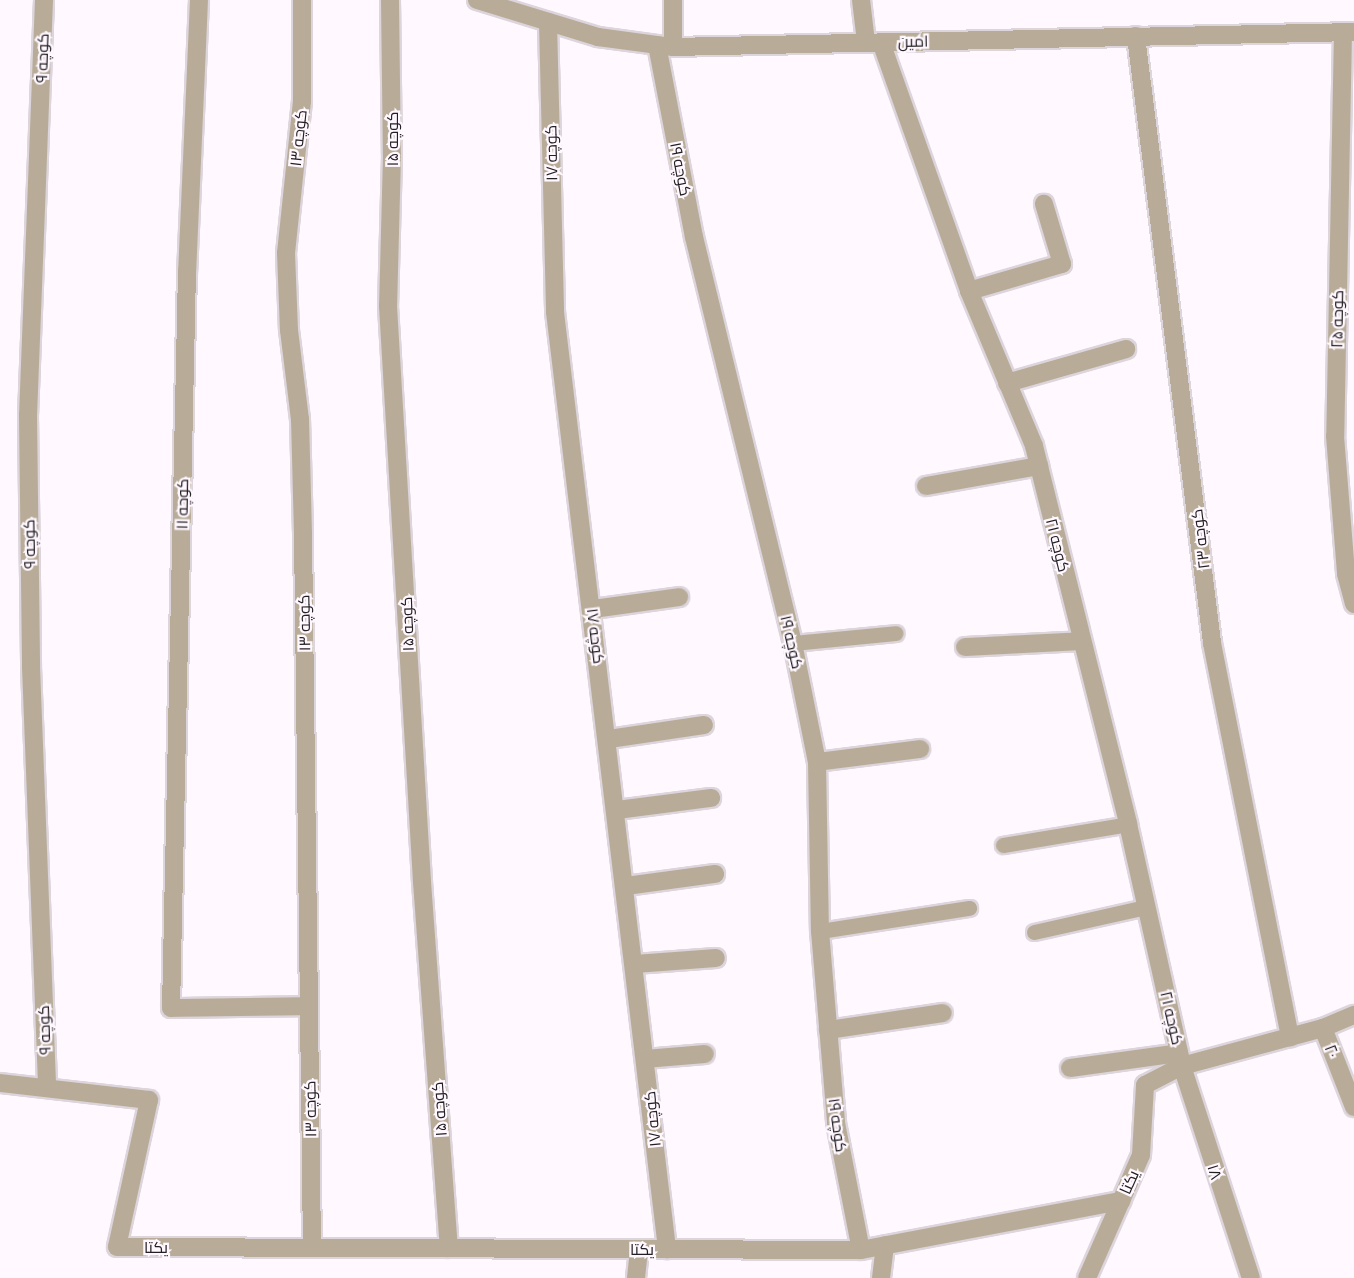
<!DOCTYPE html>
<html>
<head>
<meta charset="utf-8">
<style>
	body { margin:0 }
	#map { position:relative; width:1354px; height:1278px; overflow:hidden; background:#fff8ff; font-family:"IBM Plex Sans",Cairo,sans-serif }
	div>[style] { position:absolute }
	.roads { filter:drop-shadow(2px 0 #dcd5dc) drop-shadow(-2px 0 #dcd5dc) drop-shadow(0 2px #dcd5dc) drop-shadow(0 -2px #dcd5dc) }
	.service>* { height:15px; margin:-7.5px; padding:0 7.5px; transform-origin:7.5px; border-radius:7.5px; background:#b8ac98 }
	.minor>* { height:18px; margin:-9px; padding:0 9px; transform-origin:9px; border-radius:9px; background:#b8ac98 }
	.tertiary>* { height:18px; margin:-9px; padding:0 9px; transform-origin:9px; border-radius:9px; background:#b8ac98 }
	span { translate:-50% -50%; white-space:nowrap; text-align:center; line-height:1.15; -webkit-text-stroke:4.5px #fff8ff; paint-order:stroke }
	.street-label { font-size:16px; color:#232023 }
</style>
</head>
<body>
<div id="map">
	<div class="roads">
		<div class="service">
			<i style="left:793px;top:643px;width:103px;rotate:-5.5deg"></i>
			<i style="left:1003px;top:845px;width:127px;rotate:-9.5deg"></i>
			<i style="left:820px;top:931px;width:151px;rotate:-8.8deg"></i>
			<i style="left:1034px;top:932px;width:115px;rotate:-12.6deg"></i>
		</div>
		<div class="minor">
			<i style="left:44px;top:0;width:415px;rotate:92.2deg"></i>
			<i style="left:28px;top:415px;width:252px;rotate:89.3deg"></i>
			<i style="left:31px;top:667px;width:421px;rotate:87.8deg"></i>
			<i style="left:199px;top:0;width:270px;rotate:92.5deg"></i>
			<i style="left:187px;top:270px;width:738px;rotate:91.24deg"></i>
			<i style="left:171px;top:1008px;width:138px;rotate:-0.8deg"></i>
			<i style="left:302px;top:0;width:101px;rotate:90deg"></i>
			<i style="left:302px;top:101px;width:153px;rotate:96deg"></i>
			<i style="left:286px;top:253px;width:77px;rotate:87.8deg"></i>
			<i style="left:289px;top:330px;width:90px;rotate:83deg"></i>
			<i style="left:300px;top:419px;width:114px;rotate:88.5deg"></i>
			<i style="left:303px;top:533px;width:714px;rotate:89.28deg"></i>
			<i style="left:390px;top:0;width:156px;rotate:89.3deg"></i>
			<i style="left:392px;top:156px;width:150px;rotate:91.5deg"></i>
			<i style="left:388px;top:306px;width:577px;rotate:86.62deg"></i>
			<i style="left:422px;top:882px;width:367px;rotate:85.8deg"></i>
			<i style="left:673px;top:0;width:47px;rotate:90deg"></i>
			<i style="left:861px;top:0;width:42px;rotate:83.2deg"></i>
			<i style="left:548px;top:22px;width:290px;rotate:88.6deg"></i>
			<i style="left:555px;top:312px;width:944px;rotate:83.18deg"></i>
			<i style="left:1343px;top:32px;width:404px;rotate:91.1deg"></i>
			<i style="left:1335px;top:436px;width:138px;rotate:85.4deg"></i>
			<i style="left:1346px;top:574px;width:31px;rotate:75deg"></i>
			<i style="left:1136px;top:36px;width:612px;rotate:82.86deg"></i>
			<i style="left:1212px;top:643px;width:402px;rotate:78.8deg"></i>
			<i style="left:881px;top:42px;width:264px;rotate:70.5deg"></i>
			<i style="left:969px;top:291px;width:168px;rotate:67.2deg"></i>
			<i style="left:1034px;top:446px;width:390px;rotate:76deg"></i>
			<i style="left:1128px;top:824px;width:248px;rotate:77.4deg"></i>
			<i style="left:1182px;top:1066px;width:223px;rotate:72deg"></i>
			<i style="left:657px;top:45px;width:196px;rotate:79.1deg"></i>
			<i style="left:694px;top:237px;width:418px;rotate:76.3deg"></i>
			<i style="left:793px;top:643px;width:121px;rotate:78.6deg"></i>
			<i style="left:817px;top:762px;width:169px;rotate:89deg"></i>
			<i style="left:820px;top:931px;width:193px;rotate:85.2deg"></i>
			<i style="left:836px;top:1123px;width:129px;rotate:78.9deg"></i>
			<i style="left:969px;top:291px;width:97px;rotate:-16.2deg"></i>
			<i style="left:1062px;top:264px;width:63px;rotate:-106.7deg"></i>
			<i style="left:1007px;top:383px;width:124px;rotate:-15.9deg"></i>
			<i style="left:926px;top:486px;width:115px;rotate:-10deg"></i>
			<i style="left:593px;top:609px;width:87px;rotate:-7.9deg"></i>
			<i style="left:965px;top:647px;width:117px;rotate:-2.9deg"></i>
			<i style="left:609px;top:739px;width:96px;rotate:-8.4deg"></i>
			<i style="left:817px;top:762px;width:104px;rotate:-7.2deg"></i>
			<i style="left:617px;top:810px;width:95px;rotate:-7.3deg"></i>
			<i style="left:626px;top:886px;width:90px;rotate:-7.7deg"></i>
			<i style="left:635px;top:964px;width:81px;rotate:-4.2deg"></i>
			<i style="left:1323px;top:1028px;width:85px;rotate:68.6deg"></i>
			<i style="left:828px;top:1030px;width:116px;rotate:-8.4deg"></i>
			<i style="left:645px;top:1059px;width:60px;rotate:-4.8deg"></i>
			<i style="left:1070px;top:1068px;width:110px;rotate:-7.8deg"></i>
			<i style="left:636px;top:1278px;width:29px;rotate:-84deg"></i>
			<i style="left:881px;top:1278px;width:33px;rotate:-83deg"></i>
			<i style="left:1087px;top:1278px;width:84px;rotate:-66.2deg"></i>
		</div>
		<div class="tertiary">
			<i style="left:477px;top:0;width:127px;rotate:17deg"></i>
			<i style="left:598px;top:37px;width:76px;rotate:7.6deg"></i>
			<i style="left:673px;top:47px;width:681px;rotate:-1.26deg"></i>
			<i style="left:0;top:1083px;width:150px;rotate:6.5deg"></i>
			<i style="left:149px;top:1100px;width:150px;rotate:102.3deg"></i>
			<i style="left:117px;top:1247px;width:744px;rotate:0.23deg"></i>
			<i style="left:861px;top:1250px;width:265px;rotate:-10.7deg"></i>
			<i style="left:1121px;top:1201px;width:50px;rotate:-66.5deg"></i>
			<i style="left:1141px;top:1155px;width:70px;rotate:-86.7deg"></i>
			<i style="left:1145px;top:1085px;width:42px;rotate:-27.2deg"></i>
			<i style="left:1182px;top:1066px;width:146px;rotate:-15.1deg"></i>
			<i style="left:1323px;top:1028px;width:34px;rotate:-23deg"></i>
		</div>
	</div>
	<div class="street-label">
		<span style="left:913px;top:41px;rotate:-1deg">امین</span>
		<span style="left:42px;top:58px;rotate:-88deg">کوچه ۹</span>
		<span style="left:298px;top:138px;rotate:-84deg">کوچه ۱۳</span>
		<span style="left:392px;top:139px;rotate:-90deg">کوچه ۱۵</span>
		<span style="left:551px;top:153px;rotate:-91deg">کوچه ۱۷</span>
		<span style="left:681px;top:169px;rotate:79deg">کوچه ۱۹</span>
		<span style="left:1337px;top:319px;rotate:-89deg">کوچه ۲۵</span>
		<span style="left:182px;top:504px;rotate:-89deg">کوچه ۱۱</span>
		<span style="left:1200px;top:539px;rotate:-97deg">کوچه ۲۳</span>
		<span style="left:29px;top:544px;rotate:-91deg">کوچه ۹</span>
		<span style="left:1058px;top:545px;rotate:76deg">کوچه ۲۱</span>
		<span style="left:304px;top:623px;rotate:-91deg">کوچه ۱۳</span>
		<span style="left:407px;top:624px;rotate:-92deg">کوچه ۱۵</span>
		<span style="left:596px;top:636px;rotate:83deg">کوچه ۱۷</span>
		<span style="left:792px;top:642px;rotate:77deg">کوچه ۱۹</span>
		<span style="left:1172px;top:1018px;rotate:77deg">کوچه ۲۱</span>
		<span style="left:44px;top:1030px;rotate:-92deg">کوچه ۹</span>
		<span style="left:1332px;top:1051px;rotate:69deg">۲۰</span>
		<span style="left:310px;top:1109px;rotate:-91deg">کوچه ۱۳</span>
		<span style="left:439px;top:1109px;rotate:-94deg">کوچه ۱۵</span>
		<span style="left:652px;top:1119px;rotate:-96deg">کوچه ۱۷</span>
		<span style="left:838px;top:1125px;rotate:82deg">کوچه ۱۹</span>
		<span style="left:1215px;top:1172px;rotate:73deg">۱۸</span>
		<span style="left:1129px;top:1182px;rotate:-66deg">یکتا</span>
		<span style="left:156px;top:1247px">یکتا</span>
		<span style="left:642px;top:1249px">یکتا</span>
	</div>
</div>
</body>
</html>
